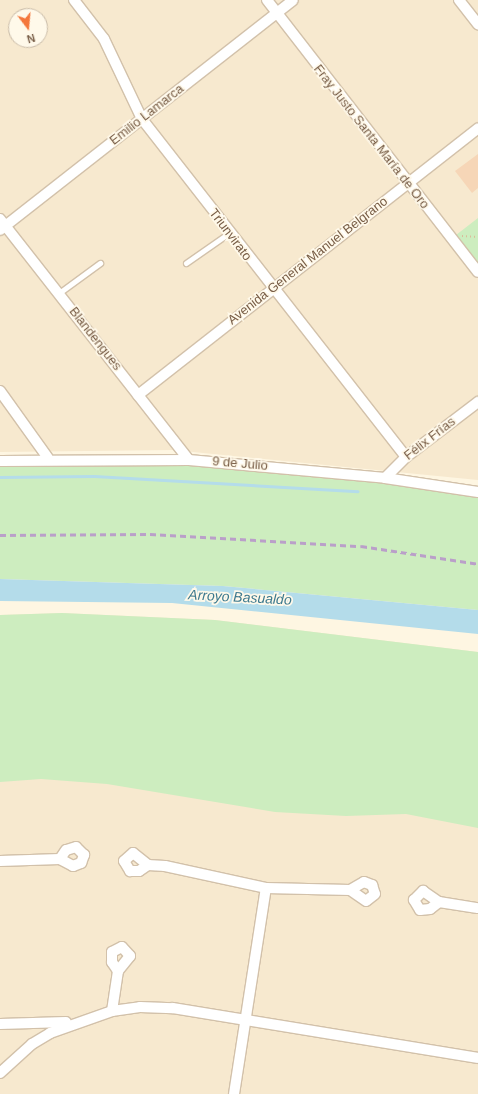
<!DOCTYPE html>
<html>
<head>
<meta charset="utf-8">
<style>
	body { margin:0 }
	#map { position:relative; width:478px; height:1094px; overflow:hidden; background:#fef6e2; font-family:Arial,sans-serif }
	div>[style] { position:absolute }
	.residential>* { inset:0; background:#f7e9cf }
	.green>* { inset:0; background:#cdedbf }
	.water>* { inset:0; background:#b4dcea }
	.stream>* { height:3px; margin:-1.5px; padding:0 1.5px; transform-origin:1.5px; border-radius:1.5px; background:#b4dcea }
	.building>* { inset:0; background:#f6d6b7 }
	.path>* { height:1.5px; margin-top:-0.75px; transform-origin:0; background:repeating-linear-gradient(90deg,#dbba9a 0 1px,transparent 0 4px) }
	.roads { filter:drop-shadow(1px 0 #d2c1aa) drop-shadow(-1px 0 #d2c1aa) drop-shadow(0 1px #d2c1aa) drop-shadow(0 -1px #d2c1aa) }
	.service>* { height:5px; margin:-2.5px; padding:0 2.5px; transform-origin:2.5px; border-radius:2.5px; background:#fff }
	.minor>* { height:10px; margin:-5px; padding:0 5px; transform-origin:5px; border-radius:5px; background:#fff }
	.rail>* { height:3px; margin-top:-1.5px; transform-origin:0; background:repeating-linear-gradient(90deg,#ba9fc9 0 6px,transparent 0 10px) }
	span { translate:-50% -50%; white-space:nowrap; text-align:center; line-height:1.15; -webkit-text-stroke:3.5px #fff9ea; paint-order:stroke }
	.street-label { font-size:13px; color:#785d46 }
	.water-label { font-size:14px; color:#3d798e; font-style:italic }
	.north { position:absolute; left:8px; top:8px; width:40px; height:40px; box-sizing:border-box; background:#fff9ea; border:1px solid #c9bba8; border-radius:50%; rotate:164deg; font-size:11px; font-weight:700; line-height:16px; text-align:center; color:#785d46 }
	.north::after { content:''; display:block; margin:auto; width:14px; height:18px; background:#f4773b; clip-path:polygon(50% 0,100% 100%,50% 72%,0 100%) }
</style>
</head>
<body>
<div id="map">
	<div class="residential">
		<i style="clip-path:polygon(evenodd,0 0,478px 0,478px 480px,173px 450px,0 452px,0 0,16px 16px,40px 16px,40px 40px,16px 40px,16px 16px)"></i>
		<i style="clip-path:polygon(62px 613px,215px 620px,478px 652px,478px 1094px,0 1094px,0 615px)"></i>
	</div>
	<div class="green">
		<i style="clip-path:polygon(478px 218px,478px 263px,456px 235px)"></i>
		<i style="clip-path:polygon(190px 465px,373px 479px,478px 496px,478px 610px,223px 586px,0 579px,0 466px)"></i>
		<i style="clip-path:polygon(62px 613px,215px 620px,478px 652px,478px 828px,406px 814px,346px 816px,275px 812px,107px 784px,41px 779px,0 782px,0 615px)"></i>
	</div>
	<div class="water">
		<i style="clip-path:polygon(0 579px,223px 586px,478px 610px,478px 634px,172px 603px,0 601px)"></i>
	</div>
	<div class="stream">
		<i style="left:0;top:477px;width:94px;rotate:-0.6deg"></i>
		<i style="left:94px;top:476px;width:264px;rotate:3.3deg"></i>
	</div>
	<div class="building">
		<i style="clip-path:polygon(478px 154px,478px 188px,472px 193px,455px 171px)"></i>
	</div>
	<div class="path">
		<i style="left:462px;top:236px;width:16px;rotate:4deg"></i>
	</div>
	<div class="roads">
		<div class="service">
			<i style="left:186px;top:263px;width:52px;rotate:-34.9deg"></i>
			<i style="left:59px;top:293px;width:51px;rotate:-36.2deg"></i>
		</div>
		<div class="minor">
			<i style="left:74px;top:0;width:49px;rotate:52.4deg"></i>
			<i style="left:104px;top:39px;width:89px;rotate:64.6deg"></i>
			<i style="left:142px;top:119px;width:429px;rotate:52deg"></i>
			<i style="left:267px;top:0;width:344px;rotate:52.2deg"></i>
			<i style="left:459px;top:0;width:31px;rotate:52deg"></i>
			<i style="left:0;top:219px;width:306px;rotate:51.9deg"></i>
			<i style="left:0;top:230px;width:372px;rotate:-38.1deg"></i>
			<i style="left:0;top:391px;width:82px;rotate:54.4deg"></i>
			<i style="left:138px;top:395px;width:432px;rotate:-38.1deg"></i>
			<i style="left:0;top:461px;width:189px;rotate:-0.3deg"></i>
			<i style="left:189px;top:460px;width:197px;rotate:5.2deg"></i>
			<i style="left:385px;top:478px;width:94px;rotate:8.6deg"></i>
			<i style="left:385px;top:478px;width:30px;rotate:-45deg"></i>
			<i style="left:406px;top:457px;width:91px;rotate:-37.4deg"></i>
			<i style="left:0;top:861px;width:60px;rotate:-1.9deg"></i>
			<i style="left:60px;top:859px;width:15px;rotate:28deg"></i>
			<i style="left:73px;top:866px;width:9px;rotate:-21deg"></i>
			<i style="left:81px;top:863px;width:9px;rotate:-69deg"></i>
			<i style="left:84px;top:855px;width:11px;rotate:-135deg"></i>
			<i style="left:76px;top:847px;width:10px;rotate:163deg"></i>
			<i style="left:66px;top:850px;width:11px;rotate:124deg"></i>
			<i style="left:148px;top:865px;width:19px;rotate:-141deg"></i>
			<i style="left:133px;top:853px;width:12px;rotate:138deg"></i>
			<i style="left:124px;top:861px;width:12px;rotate:59deg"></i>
			<i style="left:130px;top:871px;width:9px"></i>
			<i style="left:139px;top:871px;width:11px;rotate:-34deg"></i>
			<i style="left:148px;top:865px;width:17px;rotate:3deg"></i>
			<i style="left:165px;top:866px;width:103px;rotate:12.3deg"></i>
			<i style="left:266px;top:888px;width:84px;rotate:1.4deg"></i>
			<i style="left:350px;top:890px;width:16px;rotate:-30deg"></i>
			<i style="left:364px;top:882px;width:9px;rotate:21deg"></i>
			<i style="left:372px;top:885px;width:9px;rotate:72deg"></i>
			<i style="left:375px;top:894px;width:11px;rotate:142deg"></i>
			<i style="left:366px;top:901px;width:19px;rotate:-145deg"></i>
			<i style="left:439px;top:902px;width:11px;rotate:142deg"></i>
			<i style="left:430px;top:909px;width:10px;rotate:174deg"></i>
			<i style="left:420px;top:910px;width:12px;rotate:-121deg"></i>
			<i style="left:414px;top:900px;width:13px;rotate:-45deg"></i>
			<i style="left:423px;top:891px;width:19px;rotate:35deg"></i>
			<i style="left:439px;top:902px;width:39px;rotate:9deg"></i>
			<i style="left:112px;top:1011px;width:40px;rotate:-81.5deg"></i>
			<i style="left:118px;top:971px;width:11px;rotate:-124deg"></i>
			<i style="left:112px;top:962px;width:10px;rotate:-90deg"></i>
			<i style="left:112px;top:952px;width:11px;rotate:-27deg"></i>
			<i style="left:122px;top:947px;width:12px;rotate:48deg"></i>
			<i style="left:130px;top:956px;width:19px;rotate:129deg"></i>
			<i style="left:0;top:1024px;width:66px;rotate:-1.7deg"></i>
			<i style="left:0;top:1073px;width:43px;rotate:-42.2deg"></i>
			<i style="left:32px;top:1044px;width:21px;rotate:-31deg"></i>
			<i style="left:50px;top:1033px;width:66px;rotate:-19.5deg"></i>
			<i style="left:112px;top:1011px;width:28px;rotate:-8deg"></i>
			<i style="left:140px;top:1007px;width:33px;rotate:2deg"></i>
			<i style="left:173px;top:1008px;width:309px;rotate:9.3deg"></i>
			<i style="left:234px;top:1094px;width:208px;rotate:-81.2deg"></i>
		</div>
	</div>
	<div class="rail">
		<i style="left:0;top:535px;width:150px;rotate:-0.4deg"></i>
		<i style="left:150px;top:534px;width:211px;rotate:3.3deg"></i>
		<i style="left:361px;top:546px;width:118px;rotate:8.7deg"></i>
	</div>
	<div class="street-label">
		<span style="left:147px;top:115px;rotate:-38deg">Emilio Lamarca</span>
		<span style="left:371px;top:137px;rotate:52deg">Fray Justo Santa María de Oro</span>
		<span style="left:230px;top:235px;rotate:53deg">Triunvirato</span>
		<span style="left:308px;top:261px;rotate:-38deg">Avenida General Manuel Belgrano</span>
		<span style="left:95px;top:339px;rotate:52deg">Blandengues</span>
		<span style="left:430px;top:439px;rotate:-38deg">Félix Frías</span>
		<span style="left:240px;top:464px;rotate:5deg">9 de Julio</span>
	</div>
	<div class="water-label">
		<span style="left:240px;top:597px;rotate:3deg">Arroyo Basualdo</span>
	</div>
	<div class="north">N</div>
</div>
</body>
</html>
